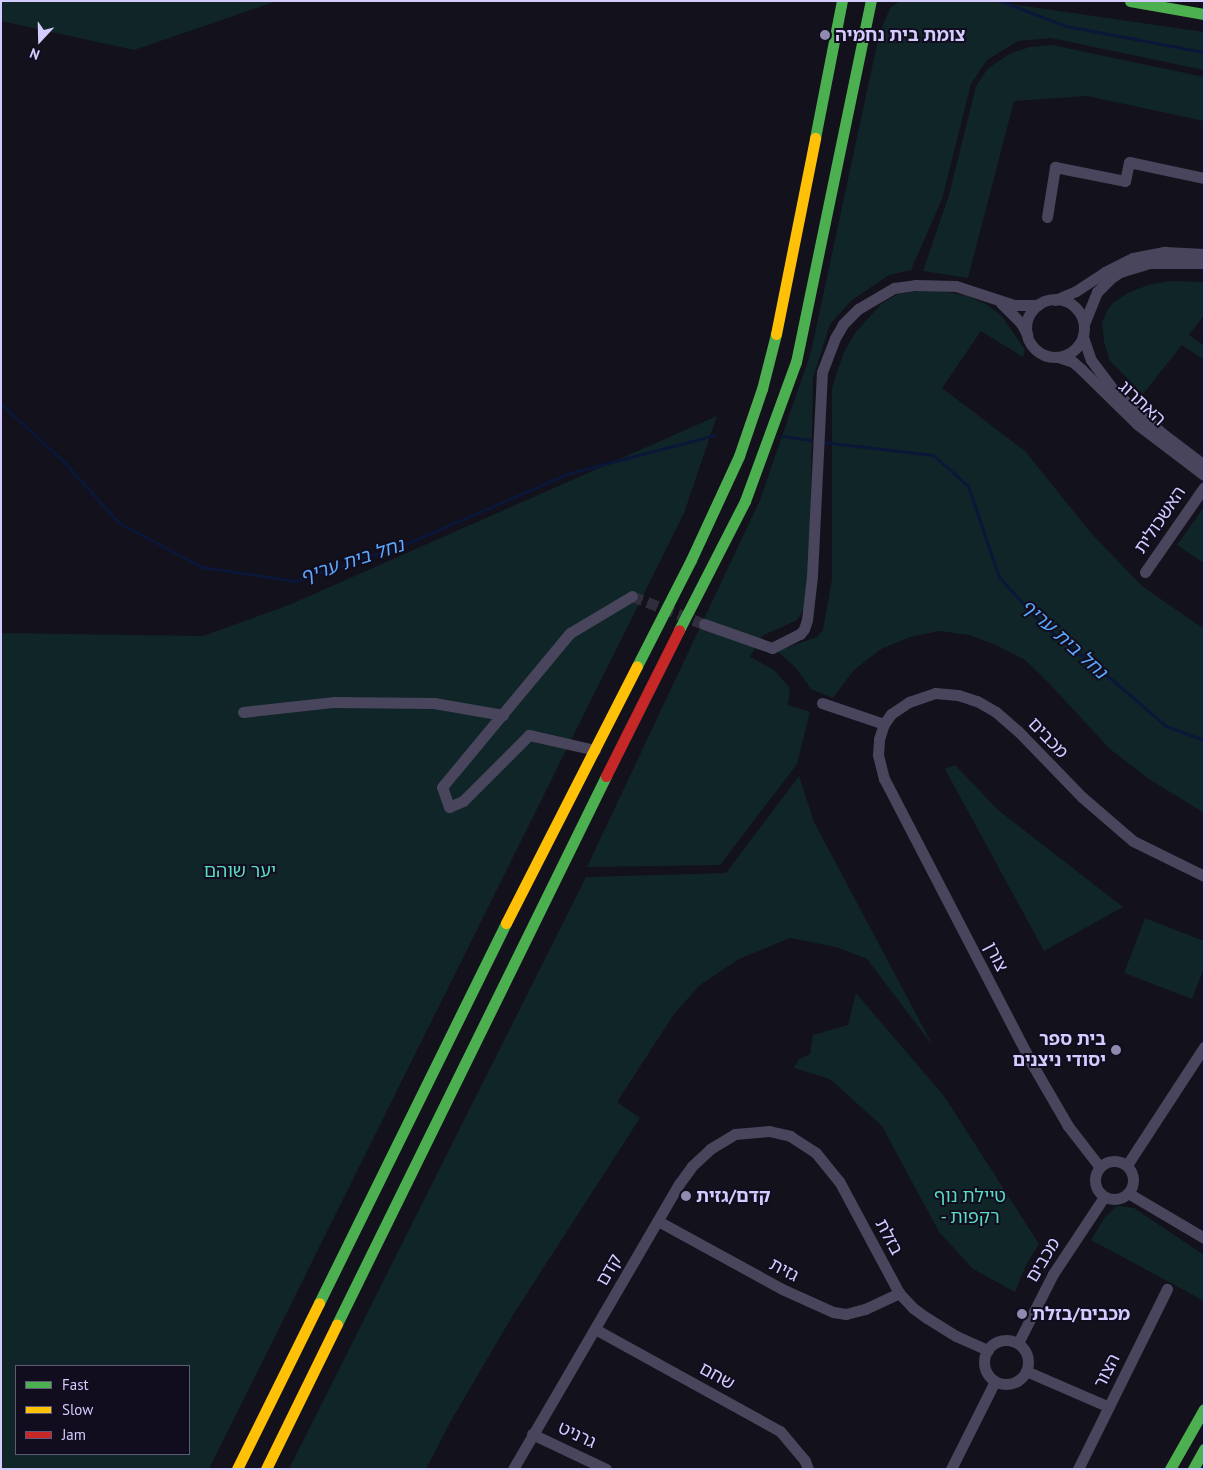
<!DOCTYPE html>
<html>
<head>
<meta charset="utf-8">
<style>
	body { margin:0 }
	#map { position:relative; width:1205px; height:1470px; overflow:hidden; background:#13111b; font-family:"PT Sans","Noto Sans Hebrew",sans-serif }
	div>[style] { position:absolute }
	.green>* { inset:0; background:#102527 }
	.stream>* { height:3px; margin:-1.5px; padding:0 1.5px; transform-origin:1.5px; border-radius:1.5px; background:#0b1738 }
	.street-tunnel>* { height:11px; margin-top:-5.5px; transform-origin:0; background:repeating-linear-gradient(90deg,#302d3d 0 11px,transparent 0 16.5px) }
	.street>* { height:11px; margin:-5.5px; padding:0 5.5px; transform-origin:5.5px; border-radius:5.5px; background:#48455c }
	.street>.ring { margin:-5.5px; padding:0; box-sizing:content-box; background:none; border:11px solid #48455c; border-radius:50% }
	.fast>* { height:11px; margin:-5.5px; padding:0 5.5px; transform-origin:5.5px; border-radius:5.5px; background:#4caf50 }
	.slow>* { height:11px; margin:-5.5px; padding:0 5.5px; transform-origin:5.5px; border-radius:5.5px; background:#ffc107 }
	.jam>* { height:11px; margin:-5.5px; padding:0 5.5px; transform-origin:5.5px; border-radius:5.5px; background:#c62828 }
	.dots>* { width:14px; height:14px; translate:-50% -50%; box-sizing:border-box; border:2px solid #110d1f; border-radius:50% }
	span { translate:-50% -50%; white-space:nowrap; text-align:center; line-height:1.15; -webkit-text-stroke:4px #110d1f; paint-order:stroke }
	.poi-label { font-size:18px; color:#d4cbfe; font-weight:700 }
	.left { translate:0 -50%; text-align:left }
	.right { translate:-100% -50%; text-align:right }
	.street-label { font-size:18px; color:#d4cbfe }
	.park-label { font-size:18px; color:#59dcc4 }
	.water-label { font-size:19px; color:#5ba7fc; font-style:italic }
	.frame { position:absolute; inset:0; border:2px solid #d4cbfe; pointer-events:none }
	.legend { position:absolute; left:15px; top:1365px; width:175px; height:90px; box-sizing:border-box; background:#110d1f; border:1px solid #5f5978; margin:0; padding:6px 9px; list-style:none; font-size:15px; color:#d4cbfe }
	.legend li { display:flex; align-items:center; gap:10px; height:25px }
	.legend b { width:25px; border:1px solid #5f5978 }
	.north { position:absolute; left:15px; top:15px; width:50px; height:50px; -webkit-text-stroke:4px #110d1f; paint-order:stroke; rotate:201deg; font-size:14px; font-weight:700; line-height:20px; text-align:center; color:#d4cbfe }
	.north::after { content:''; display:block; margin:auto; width:18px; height:22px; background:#d4cbfe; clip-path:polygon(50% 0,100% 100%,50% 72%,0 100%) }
</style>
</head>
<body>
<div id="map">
	<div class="green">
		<i style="clip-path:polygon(1px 1px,277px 1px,134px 50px,1px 21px)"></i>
		<i style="clip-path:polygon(900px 1px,991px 1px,1204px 32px,1204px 70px,1051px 38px,1018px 41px,987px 60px,971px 84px,942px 199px,911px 270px,889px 275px,852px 300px,830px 324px,813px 378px,809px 601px,797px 620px,762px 636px,750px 657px,774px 670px,790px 688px,788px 705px,810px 712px,797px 764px,720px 865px,587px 867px,760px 500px,811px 352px,879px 35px,890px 8px)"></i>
		<i style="clip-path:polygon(1052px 45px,1204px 77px,1204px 121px,1087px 96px,1014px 101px,968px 278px,923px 271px,949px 195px,976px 86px,988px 68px,1011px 53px,1030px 47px)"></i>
		<i style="clip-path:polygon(1171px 281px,1204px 282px,1204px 315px,1189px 335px,1204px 346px,1204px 360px,1182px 345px,1143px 394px,1110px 361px,1104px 342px,1102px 322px,1107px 311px,1114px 302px,1128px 293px,1148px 285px)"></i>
		<i style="clip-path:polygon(932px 289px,967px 296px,986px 304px,1002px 316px,1025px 350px,1023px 357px,981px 331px,942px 388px,1025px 451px,1091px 533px,1142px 586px,1204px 629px,1204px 813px,1149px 779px,1110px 749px,1047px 681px,1025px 660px,996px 645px,969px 635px,940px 631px,910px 637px,881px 649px,854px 670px,833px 698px,811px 689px,796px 668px,777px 651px,817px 637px,823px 630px,832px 579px,832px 388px,843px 354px,855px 333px,881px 304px,898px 294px)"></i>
		<i style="clip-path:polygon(evenodd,717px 416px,684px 513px,209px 1469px,1px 1469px,1px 633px,203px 636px,289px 605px,717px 416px,16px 1366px,189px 1366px,189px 1454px,16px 1454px,16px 1366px)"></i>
		<i style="clip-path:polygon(1204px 507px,1204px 563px,1177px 545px)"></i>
		<i style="clip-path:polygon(955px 765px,998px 810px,1123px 907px,1044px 951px,945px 769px)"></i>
		<i style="clip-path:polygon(799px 776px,814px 822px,933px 1046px,867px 959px,836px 947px,790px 938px,739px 959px,700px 985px,674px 1014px,617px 1102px,640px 1118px,513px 1315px,452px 1419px,426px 1469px,289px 1469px,586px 877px,726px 873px)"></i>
		<i style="clip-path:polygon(1145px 918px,1204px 941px,1204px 968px,1192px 999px,1124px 973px)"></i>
		<i style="clip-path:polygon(856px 993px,944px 1096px,1039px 1244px,1027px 1263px,1015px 1292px,973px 1269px,939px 1232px,882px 1126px,830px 1079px,794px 1068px,799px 1059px,810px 1054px,813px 1035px,848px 1025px)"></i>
		<i style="clip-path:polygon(1117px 1206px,1134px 1208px,1204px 1255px,1204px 1301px,1091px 1240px,1105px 1217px)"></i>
	</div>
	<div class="stream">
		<i style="left:1001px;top:1px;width:70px;rotate:21deg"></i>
		<i style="left:1066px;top:26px;width:140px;rotate:10.7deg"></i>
		<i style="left:1px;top:404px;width:86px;rotate:42.6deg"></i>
		<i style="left:64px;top:462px;width:82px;rotate:48deg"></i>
		<i style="left:119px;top:523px;width:94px;rotate:27.9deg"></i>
		<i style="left:202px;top:567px;width:94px;rotate:8.6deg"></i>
		<i style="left:295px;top:581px;width:112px;rotate:-18.3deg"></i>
		<i style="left:401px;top:546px;width:184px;rotate:-23.4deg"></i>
		<i style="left:570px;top:473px;width:150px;rotate:-14.7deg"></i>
		<i style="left:782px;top:436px;width:34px;rotate:8deg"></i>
		<i style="left:822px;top:442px;width:112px;rotate:6.7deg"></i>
		<i style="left:933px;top:455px;width:47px;rotate:41.5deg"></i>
		<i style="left:968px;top:486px;width:96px;rotate:71.2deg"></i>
		<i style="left:999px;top:577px;width:67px;rotate:47.4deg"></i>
		<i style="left:1044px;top:626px;width:90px;rotate:38.3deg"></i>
		<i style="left:1115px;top:682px;width:67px;rotate:40.8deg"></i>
		<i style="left:1166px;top:726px;width:40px;rotate:20.2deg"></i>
	</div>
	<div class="street-tunnel">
		<i style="left:632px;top:596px;width:77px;rotate:21.3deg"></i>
	</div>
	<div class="street">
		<i style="left:1047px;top:217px;width:51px;rotate:-80.9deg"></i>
		<i style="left:1055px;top:167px;width:71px;rotate:11.3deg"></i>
		<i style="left:1125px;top:181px;width:19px;rotate:-78deg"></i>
		<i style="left:1129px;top:162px;width:77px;rotate:12deg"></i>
		<i class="ring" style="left:1026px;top:299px;width:47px;height:47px"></i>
		<i style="left:1055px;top:300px;width:23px;rotate:-23deg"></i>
		<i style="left:1076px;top:291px;width:35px;rotate:-33deg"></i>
		<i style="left:1105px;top:272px;width:31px;rotate:-27deg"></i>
		<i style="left:1133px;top:258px;width:33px;rotate:-11deg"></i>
		<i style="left:1165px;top:252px;width:39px;rotate:3deg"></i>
		<i style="left:1001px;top:303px;width:28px;rotate:45deg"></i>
		<i style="left:1021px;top:323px;width:13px;rotate:61deg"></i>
		<i style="left:1084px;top:324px;width:35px;rotate:-68deg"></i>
		<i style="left:1097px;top:292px;width:20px;rotate:-45deg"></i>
		<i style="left:1111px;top:278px;width:11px;rotate:-34deg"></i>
		<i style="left:1120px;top:272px;width:30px;rotate:-17deg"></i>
		<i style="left:1149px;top:263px;width:55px"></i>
		<i style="left:1083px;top:337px;width:24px;rotate:71deg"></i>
		<i style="left:1091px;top:360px;width:41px;rotate:52.9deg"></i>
		<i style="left:1116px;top:393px;width:62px;rotate:41.1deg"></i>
		<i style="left:1163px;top:434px;width:51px;rotate:37.1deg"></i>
		<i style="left:1058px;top:357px;width:16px;rotate:18deg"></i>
		<i style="left:1073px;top:362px;width:11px;rotate:41deg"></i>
		<i style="left:1081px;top:369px;width:78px;rotate:44.5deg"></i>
		<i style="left:1137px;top:424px;width:84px;rotate:37.3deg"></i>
		<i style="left:1145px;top:572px;width:103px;rotate:-55.2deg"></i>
		<i style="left:704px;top:624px;width:72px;rotate:19.4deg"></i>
		<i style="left:772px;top:648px;width:31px;rotate:-27deg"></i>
		<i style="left:800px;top:634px;width:6px;rotate:-51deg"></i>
		<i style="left:804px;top:629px;width:9px;rotate:-72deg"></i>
		<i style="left:807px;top:620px;width:44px;rotate:-83.5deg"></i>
		<i style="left:812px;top:576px;width:204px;rotate:-87.2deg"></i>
		<i style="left:822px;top:372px;width:36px;rotate:-69deg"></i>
		<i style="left:835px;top:338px;width:16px;rotate:-60deg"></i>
		<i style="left:843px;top:324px;width:21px;rotate:-45deg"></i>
		<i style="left:858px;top:309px;width:42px;rotate:-30.3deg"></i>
		<i style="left:894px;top:288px;width:21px;rotate:-8deg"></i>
		<i style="left:915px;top:285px;width:41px;rotate:1.4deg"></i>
		<i style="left:956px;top:286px;width:61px;rotate:18.1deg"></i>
		<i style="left:1014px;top:305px;width:24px"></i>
		<i style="left:822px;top:703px;width:65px;rotate:18.7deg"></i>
		<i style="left:243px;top:712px;width:92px;rotate:-6.3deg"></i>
		<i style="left:334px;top:702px;width:100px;rotate:0.6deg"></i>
		<i style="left:434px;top:703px;width:70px;rotate:9.9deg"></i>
		<i style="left:595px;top:750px;width:68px;rotate:-167.2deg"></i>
		<i style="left:529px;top:735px;width:93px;rotate:135deg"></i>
		<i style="left:463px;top:801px;width:15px;rotate:157deg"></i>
		<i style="left:449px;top:807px;width:21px;rotate:-109deg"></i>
		<i style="left:442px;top:787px;width:200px;rotate:-50.3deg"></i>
		<i style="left:570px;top:633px;width:72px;rotate:-30.8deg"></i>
		<i class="ring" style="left:1095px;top:1161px;width:27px;height:27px"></i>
		<i style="left:1127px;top:1165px;width:141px;rotate:-56.9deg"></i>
		<i style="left:1099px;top:1166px;width:51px;rotate:-127.8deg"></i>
		<i style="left:1068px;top:1126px;width:72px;rotate:-120.1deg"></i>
		<i style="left:1032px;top:1064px;width:321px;rotate:-117.4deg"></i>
		<i style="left:884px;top:779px;width:25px;rotate:-104deg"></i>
		<i style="left:878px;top:755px;width:16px;rotate:-86deg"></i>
		<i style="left:879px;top:739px;width:16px;rotate:-72deg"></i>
		<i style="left:884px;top:724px;width:12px;rotate:-55deg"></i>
		<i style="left:891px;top:714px;width:22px;rotate:-34deg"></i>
		<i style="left:909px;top:702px;width:28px;rotate:-19deg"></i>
		<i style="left:935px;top:693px;width:23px;rotate:5deg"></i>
		<i style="left:958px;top:695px;width:20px;rotate:18deg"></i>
		<i style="left:977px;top:701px;width:22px;rotate:30deg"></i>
		<i style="left:996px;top:712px;width:29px;rotate:41deg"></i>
		<i style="left:1018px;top:731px;width:92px;rotate:45.9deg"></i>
		<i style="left:1082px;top:797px;width:67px;rotate:40.8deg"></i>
		<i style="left:1133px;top:841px;width:79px;rotate:26.2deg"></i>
		<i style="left:1128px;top:1193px;width:88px;rotate:30.6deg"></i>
		<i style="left:658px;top:1221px;width:141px;rotate:28.7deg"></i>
		<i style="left:782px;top:1289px;width:56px;rotate:24.3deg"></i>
		<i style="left:833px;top:1312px;width:13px;rotate:9deg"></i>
		<i style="left:846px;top:1314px;width:20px;rotate:-15deg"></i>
		<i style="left:865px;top:1309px;width:38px;rotate:-25deg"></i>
		<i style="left:595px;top:1329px;width:211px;rotate:28.9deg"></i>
		<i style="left:780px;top:1431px;width:39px;rotate:50deg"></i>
		<i style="left:805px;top:1461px;width:9px;rotate:69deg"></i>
		<i class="ring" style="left:984px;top:1340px;width:33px;height:33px"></i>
		<i style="left:1018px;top:1343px;width:77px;rotate:-63.1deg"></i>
		<i style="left:1053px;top:1274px;width:92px;rotate:-56.5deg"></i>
		<i style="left:1026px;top:1371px;width:90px;rotate:23.4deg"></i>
		<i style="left:532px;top:1434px;width:82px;rotate:25.3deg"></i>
		<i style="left:513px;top:1469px;width:330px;rotate:-59.8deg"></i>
		<i style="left:679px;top:1184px;width:22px;rotate:-54deg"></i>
		<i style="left:692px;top:1166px;width:25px;rotate:-43deg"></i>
		<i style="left:710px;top:1149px;width:29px;rotate:-31deg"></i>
		<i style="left:735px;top:1134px;width:34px;rotate:-5deg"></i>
		<i style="left:769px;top:1131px;width:22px;rotate:13deg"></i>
		<i style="left:790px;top:1136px;width:31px;rotate:33deg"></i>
		<i style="left:816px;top:1153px;width:36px;rotate:51deg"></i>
		<i style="left:839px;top:1181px;width:127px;rotate:61.8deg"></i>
		<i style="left:899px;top:1293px;width:21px;rotate:47deg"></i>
		<i style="left:913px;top:1308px;width:17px;rotate:36deg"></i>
		<i style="left:927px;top:1318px;width:34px;rotate:32deg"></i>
		<i style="left:956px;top:1336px;width:35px;rotate:24deg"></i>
		<i style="left:951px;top:1469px;width:98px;rotate:-63.4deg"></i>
		<i style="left:1078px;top:1469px;width:201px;rotate:-63.7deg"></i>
	</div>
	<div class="fast">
		<i style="left:1130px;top:1px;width:75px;rotate:10deg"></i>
		<i style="left:815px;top:138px;width:140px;rotate:-78.9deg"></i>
		<i style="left:679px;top:630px;width:145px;rotate:-62.9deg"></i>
		<i style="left:745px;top:501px;width:148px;rotate:-69.9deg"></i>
		<i style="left:796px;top:362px;width:369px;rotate:-78.3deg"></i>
		<i style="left:637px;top:666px;width:119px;rotate:-63deg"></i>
		<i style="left:691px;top:560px;width:115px;rotate:-65.2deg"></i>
		<i style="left:739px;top:456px;width:71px;rotate:-71.1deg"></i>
		<i style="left:762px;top:389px;width:57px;rotate:-75.7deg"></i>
		<i style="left:319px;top:1303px;width:424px;rotate:-63.8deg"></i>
		<i style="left:337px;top:1324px;width:610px;rotate:-63.85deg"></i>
		<i style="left:1170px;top:1469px;width:69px;rotate:-60.5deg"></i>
		<i style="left:1193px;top:1469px;width:23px;rotate:-61deg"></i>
	</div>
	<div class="slow">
		<i style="left:776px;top:334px;width:200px;rotate:-78.7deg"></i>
		<i style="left:506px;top:923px;width:288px;rotate:-63deg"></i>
		<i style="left:237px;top:1469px;width:185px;rotate:-63.7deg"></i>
		<i style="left:266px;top:1469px;width:161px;rotate:-63.9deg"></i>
	</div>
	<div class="jam">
		<i style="left:606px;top:776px;width:163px;rotate:-63.4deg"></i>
	</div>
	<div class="dots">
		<i style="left:825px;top:35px;background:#908aaf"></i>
		<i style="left:1116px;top:1050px;background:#908aaf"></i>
		<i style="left:686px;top:1196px;background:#908aaf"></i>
		<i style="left:1022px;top:1314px;background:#908aaf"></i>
	</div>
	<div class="poi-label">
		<span class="left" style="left:835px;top:35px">צומת בית נחמיה</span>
		<span class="right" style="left:1106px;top:1050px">בית ספר<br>יסודי ניצנים</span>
		<span class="left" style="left:696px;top:1196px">קדם/גזית</span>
		<span class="left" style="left:1032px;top:1314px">מכבים/בזלת</span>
	</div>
	<div class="street-label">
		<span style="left:1142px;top:403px;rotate:43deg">האתרוג</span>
		<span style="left:1160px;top:520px;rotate:-56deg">האשכולית</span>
		<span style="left:1048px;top:738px;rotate:46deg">מכבים</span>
		<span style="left:996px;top:957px;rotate:63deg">צורן</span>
		<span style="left:889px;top:1237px;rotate:62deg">בזלת</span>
		<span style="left:1043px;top:1260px;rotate:-59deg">מכבים</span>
		<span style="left:609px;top:1270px;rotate:-60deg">קדם</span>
		<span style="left:784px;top:1270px;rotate:28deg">גזית</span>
		<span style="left:1107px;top:1371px;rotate:-63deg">הצור</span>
		<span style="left:717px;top:1376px;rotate:29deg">שחם</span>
		<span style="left:577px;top:1435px;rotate:25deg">גרניט</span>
	</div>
	<div class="park-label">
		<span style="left:240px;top:871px">יער שוהם</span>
		<span style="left:970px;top:1207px">טיילת נוף<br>- רקפות</span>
	</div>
	<div class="water-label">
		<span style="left:352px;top:561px;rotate:-18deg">נחל בית עריף</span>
		<span style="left:1064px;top:639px;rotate:42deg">נחל בית עריף</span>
	</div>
	<div class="frame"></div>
	<ul class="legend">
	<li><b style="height:6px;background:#4caf50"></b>Fast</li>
	<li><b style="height:6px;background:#ffc107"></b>Slow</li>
	<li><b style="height:6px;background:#c62828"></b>Jam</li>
	</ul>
	<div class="north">N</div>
</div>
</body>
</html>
